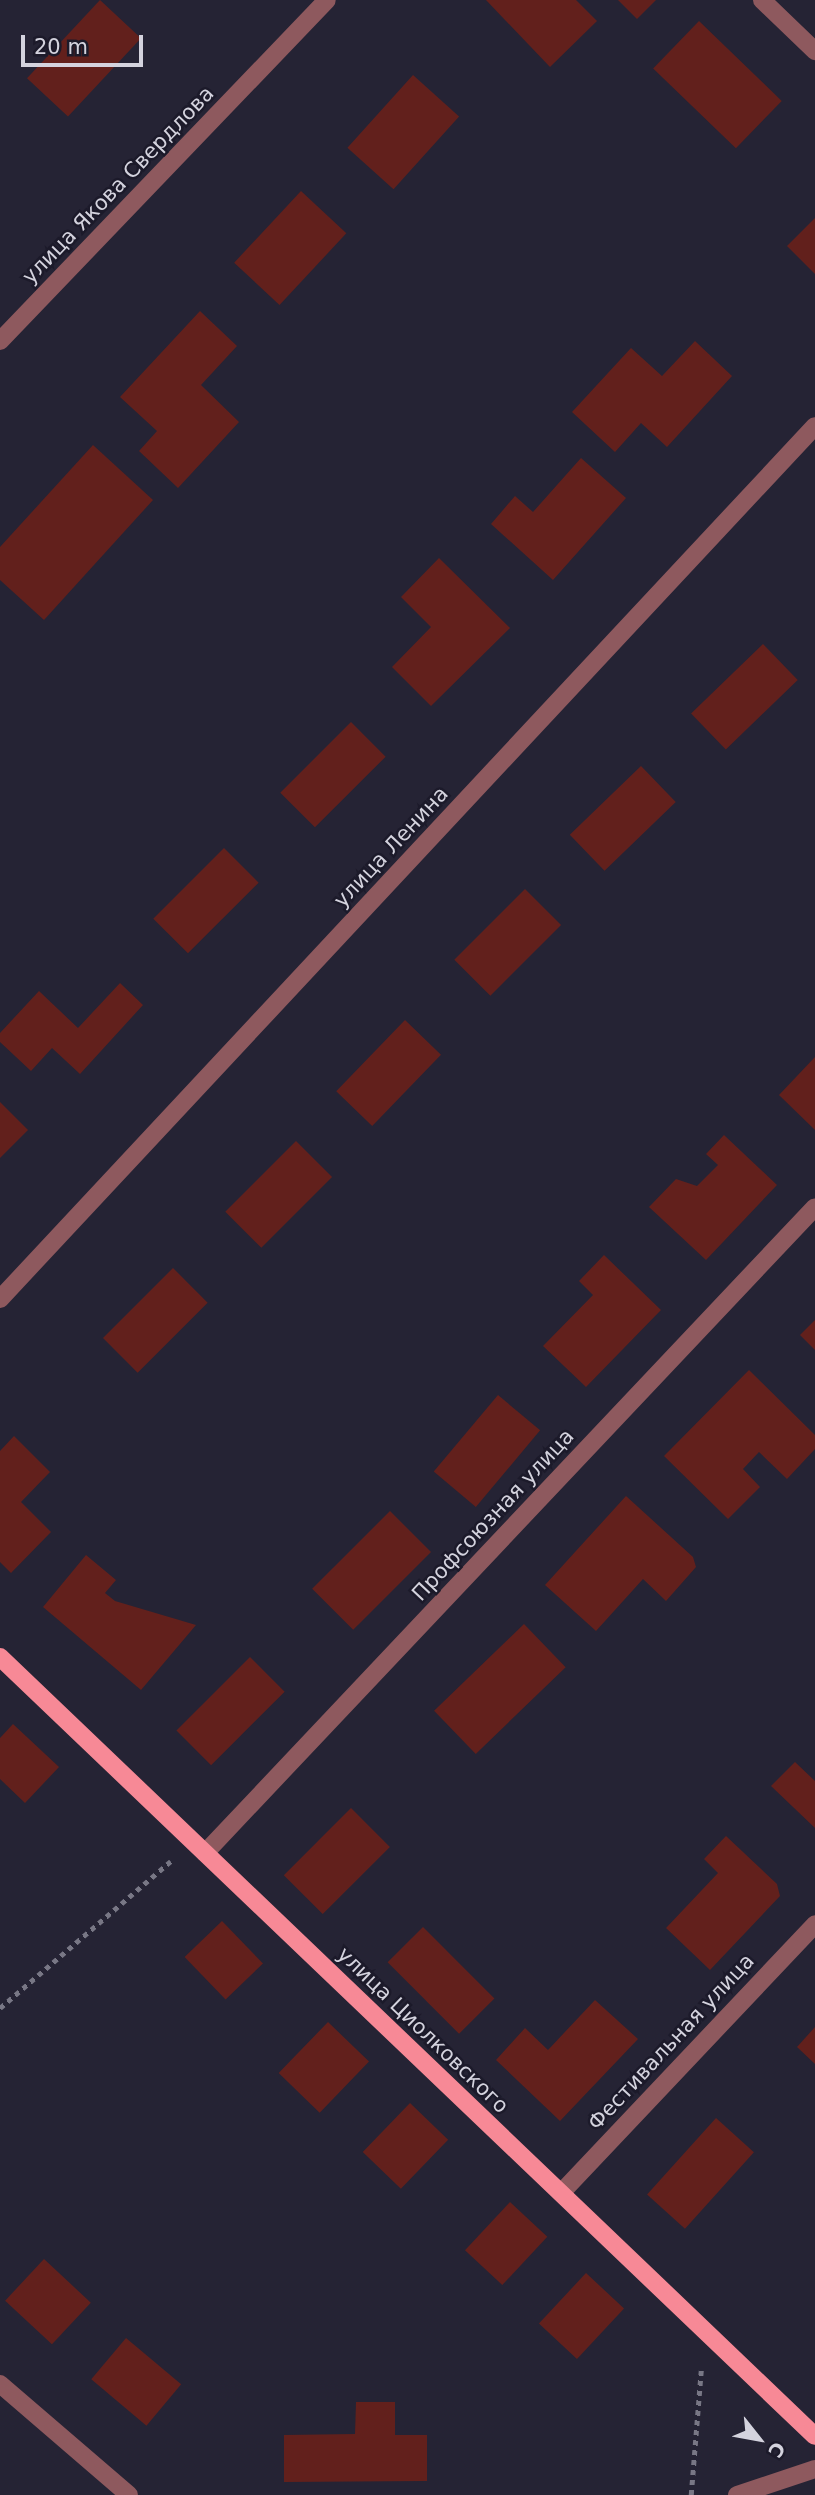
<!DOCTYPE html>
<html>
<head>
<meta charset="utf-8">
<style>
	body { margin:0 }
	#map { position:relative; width:815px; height:2495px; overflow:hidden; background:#252334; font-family:"DejaVu Sans",sans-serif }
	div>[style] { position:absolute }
	.building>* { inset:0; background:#62201c; transform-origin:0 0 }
	.path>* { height:4.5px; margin-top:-2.25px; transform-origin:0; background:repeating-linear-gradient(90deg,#787785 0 5px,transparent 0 10px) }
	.minor>* { height:18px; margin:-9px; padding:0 9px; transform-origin:9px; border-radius:9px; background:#8e595e }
	.major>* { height:18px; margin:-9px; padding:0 9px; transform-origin:9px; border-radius:9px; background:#f78996 }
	span { translate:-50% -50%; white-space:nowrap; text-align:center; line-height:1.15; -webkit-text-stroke:5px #1c1a2a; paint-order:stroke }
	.street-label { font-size:21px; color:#d4d3de }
	.north { position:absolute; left:724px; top:2404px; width:70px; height:70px; -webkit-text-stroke:5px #1c1a2a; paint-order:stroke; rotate:121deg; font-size:19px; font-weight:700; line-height:28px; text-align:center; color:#d4d3de }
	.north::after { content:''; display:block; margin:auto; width:24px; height:32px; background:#d4d3de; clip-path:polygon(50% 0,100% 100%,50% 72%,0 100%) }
	.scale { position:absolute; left:21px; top:35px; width:122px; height:32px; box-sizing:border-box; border:4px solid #d4d3de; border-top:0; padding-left:9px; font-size:21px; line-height:24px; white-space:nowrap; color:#d4d3de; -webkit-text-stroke:5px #1c1a2a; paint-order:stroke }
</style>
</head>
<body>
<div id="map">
	<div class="building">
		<i style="left:100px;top:0;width:56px;height:107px;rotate:43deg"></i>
		<i style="clip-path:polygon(486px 0,576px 0,597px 21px,550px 67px)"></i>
		<i style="clip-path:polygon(618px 0,656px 0,637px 19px)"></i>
		<i style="left:699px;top:21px;width:115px;height:66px;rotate:44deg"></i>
		<i style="left:413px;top:75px;width:62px;height:98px;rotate:42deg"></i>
		<i style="left:301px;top:191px;width:62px;height:98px;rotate:43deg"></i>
		<i style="clip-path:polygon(815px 218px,815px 274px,787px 246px)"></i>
		<i style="clip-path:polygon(200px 311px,237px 346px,201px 385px,239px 422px,178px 488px,139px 451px,157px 431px,120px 397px)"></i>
		<i style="clip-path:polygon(695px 341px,732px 376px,667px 447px,641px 423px,615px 452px,572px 412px,631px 348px,662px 376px)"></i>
		<i style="clip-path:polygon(93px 445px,153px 500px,44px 620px,0 580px,0 547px)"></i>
		<i style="clip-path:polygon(581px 458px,626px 498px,553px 580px,491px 524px,515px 496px,533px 512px)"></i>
		<i style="clip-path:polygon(439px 558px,510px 628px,431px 706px,392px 667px,431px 627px,401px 597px)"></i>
		<i style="left:763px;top:644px;width:50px;height:100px;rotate:46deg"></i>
		<i style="left:351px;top:722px;width:49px;height:100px;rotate:45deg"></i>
		<i style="left:641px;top:766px;width:50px;height:99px;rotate:46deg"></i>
		<i style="left:224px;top:848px;width:49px;height:100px;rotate:45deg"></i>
		<i style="left:525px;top:889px;width:51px;height:100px;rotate:45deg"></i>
		<i style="clip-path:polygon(120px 983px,143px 1005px,80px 1074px,52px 1048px,31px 1071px,0 1042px,0 1033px,39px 991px,78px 1028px)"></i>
		<i style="left:405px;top:1020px;width:50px;height:99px;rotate:44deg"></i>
		<i style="clip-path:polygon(815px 1057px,815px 1130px,779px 1095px)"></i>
		<i style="clip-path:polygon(0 1102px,28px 1130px,0 1158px)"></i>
		<i style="clip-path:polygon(724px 1135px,777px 1185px,706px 1260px,649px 1207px,676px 1179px,697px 1186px,718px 1165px,706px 1154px)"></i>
		<i style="left:296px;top:1141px;width:51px;height:100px;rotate:45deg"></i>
		<i style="clip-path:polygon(604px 1255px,661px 1310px,586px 1387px,543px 1346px,593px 1295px,579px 1281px)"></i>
		<i style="left:173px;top:1268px;width:49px;height:99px;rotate:45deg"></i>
		<i style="clip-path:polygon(815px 1320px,815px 1350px,800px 1335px)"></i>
		<i style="clip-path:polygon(749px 1370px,815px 1435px,815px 1449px,787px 1479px,759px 1452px,743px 1469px,760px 1487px,728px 1519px,664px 1456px)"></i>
		<i style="left:498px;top:1395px;width:55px;height:100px;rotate:40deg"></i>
		<i style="clip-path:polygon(14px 1436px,50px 1472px,21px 1502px,51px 1532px,11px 1573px,0 1562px,0 1451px)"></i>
		<i style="clip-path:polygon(626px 1496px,693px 1557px,696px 1567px,666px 1601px,643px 1579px,596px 1631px,545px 1585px)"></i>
		<i style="left:390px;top:1511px;width:58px;height:110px;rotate:45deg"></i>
		<i style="clip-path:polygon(86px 1555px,116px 1580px,105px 1593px,115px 1601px,196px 1625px,141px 1690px,43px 1607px)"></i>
		<i style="left:524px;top:1624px;width:60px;height:125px;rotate:46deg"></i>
		<i style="left:250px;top:1657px;width:49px;height:104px;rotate:45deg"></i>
		<i style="clip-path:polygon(13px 1724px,59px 1767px,25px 1803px,0 1779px,0 1738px)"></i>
		<i style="clip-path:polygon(795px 1762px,815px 1781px,815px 1828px,771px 1786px)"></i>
		<i style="left:351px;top:1808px;width:55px;height:95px;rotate:45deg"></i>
		<i style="clip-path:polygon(726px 1836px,777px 1884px,780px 1896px,710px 1970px,666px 1928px,718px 1873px,704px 1859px)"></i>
		<i style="left:222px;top:1921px;width:59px;height:52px;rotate:46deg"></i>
		<i style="left:423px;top:1927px;width:101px;height:50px;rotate:45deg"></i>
		<i style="clip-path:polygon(595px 2000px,638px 2039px,560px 2121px,496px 2060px,525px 2028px,548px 2050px)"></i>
		<i style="left:328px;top:2022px;width:57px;height:71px;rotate:44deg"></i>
		<i style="clip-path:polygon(815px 2027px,815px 2064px,797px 2047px)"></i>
		<i style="left:410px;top:2103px;width:53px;height:68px;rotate:44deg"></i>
		<i style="left:716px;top:2118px;width:51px;height:103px;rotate:42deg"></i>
		<i style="left:510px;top:2202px;width:51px;height:66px;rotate:43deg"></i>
		<i style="left:44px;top:2259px;width:64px;height:57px;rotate:43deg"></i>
		<i style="left:586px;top:2273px;width:52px;height:69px;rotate:43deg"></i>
		<i style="left:126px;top:2338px;width:72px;height:54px;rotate:40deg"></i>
		<i style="clip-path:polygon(356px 2402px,395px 2402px,395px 2435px,427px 2435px,427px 2481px,284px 2482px,284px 2435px,355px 2434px)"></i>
	</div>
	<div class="path">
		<i style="left:0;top:2008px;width:225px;rotate:-40.7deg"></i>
		<i style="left:691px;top:2495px;width:125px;rotate:-85.4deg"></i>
	</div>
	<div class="minor">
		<i style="left:762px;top:0;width:74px;rotate:43.9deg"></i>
		<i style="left:0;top:341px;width:472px;rotate:-46.2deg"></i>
		<i style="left:0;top:1299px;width:1194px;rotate:-46.97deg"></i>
		<i style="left:205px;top:1853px;width:888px;rotate:-46.64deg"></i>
		<i style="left:561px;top:2193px;width:370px;rotate:-46.6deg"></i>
		<i style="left:0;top:2384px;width:170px;rotate:40.7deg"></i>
		<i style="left:737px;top:2495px;width:82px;rotate:-18.4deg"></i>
	</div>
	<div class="major">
		<i style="left:0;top:1657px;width:1127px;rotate:43.71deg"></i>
	</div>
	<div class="street-label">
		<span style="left:118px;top:185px;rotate:-46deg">улица Якова Свердлова</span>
		<span style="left:391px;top:847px;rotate:-47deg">улица Ленина</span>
		<span style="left:493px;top:1515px;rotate:-47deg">Профсоюзная улица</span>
		<span style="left:423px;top:2030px;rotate:44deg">улица Циолковского</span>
		<span style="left:671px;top:2042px;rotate:-47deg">Фестивальная улица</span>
	</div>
	<div class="north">С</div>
	<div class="scale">20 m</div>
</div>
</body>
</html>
